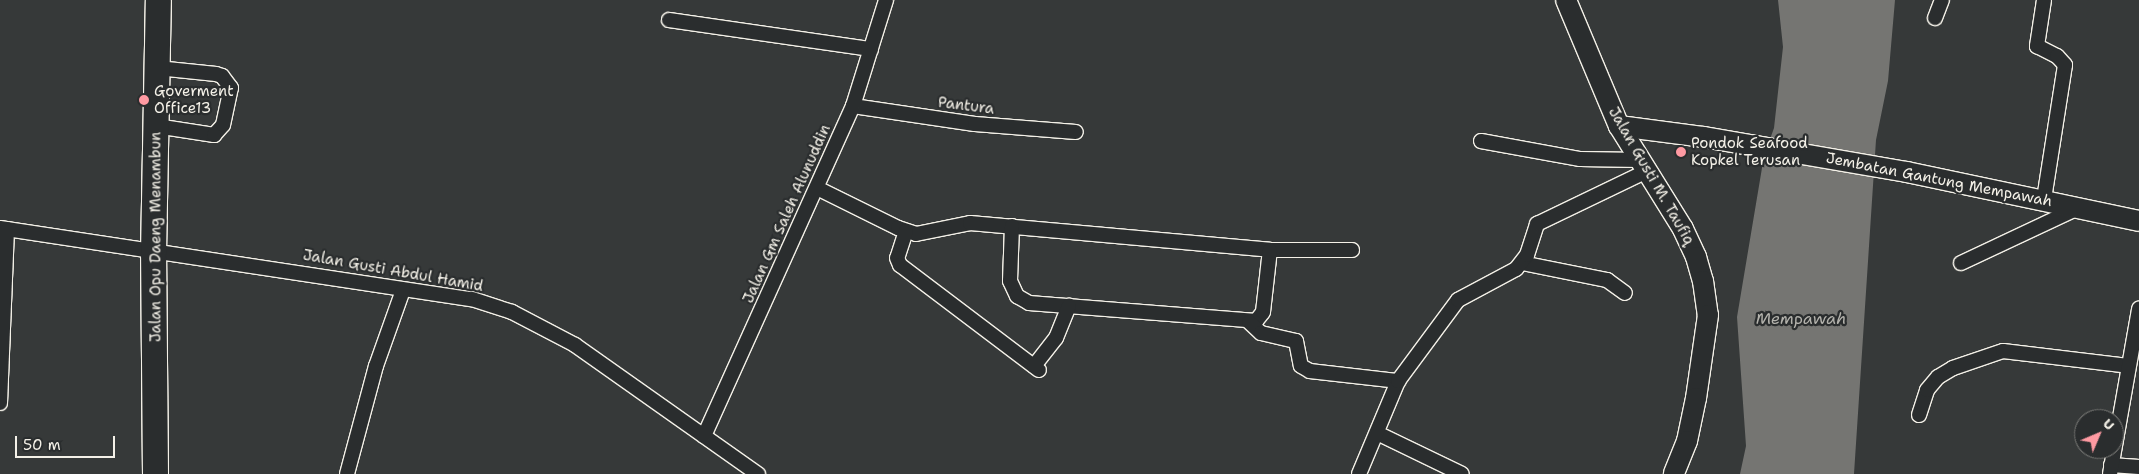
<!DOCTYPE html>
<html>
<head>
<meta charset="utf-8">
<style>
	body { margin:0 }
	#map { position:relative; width:2139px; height:474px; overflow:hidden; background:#363939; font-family:"Shantell Sans",sans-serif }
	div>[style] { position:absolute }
	.water>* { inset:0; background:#757572 }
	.roads { filter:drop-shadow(1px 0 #f4f1e8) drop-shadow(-1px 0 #f4f1e8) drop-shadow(0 1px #f4f1e8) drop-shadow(0 -1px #f4f1e8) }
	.street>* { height:14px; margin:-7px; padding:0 7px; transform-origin:7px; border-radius:7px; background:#2a2d2e }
	.secondary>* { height:20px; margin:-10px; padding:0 10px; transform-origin:10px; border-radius:10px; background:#2a2d2e }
	.highway>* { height:25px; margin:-12.5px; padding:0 12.5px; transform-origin:12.5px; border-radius:12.5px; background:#2a2d2e }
	.dots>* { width:14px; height:14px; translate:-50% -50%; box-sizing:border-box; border:2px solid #2a2d2e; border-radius:50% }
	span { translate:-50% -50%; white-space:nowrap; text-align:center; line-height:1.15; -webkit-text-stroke:4.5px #2a2d2e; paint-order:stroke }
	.poi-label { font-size:15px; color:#f4f1e8 }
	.left { translate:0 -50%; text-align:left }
	.street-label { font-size:15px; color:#f4f1e8 }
	.water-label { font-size:16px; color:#b4b3ad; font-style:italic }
	.north { position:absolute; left:2074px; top:409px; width:50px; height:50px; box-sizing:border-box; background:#2a2d2e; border:1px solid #7b7b78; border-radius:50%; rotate:45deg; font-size:14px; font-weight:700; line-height:20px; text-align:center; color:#f4f1e8 }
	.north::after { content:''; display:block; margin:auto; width:18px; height:22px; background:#ff9aa2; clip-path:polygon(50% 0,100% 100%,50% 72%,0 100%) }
	.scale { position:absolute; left:15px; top:436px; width:100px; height:22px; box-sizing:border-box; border:2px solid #f4f1e8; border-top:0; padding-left:6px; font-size:15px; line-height:18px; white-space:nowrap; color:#f4f1e8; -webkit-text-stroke:4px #2a2d2e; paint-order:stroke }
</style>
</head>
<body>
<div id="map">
	<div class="water">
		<i style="clip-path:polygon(1778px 0,1895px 0,1888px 81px,1876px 140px,1854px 474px,1740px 474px,1746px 446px,1737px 317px,1764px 156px,1774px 128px,1783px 47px)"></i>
	</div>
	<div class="roads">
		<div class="street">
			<i style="left:2044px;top:0;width:47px;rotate:98.7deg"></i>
			<i style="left:2037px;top:46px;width:22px;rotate:27deg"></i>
			<i style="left:2057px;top:56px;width:12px;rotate:48deg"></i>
			<i style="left:2065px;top:65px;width:136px;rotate:98.9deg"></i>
			<i style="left:1935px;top:18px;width:19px;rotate:-69deg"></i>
			<i style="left:669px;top:20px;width:204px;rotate:8.2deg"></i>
			<i style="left:853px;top:106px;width:123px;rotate:8.4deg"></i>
			<i style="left:975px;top:124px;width:101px;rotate:4.5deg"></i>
			<i style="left:156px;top:126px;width:59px;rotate:8.8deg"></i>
			<i style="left:214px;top:135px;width:13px;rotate:-48deg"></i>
			<i style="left:223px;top:125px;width:38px;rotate:-78deg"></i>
			<i style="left:231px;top:88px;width:15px;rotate:-127deg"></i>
			<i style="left:222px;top:76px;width:6px;rotate:-162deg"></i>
			<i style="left:216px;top:74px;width:59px;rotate:-174.2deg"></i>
			<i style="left:1481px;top:141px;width:101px;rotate:10.3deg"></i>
			<i style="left:1580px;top:159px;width:60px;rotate:1deg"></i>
			<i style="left:817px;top:188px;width:90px;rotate:26.3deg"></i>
			<i style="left:898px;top:228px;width:19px;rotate:18deg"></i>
			<i style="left:916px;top:234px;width:55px;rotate:-11.5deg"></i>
			<i style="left:970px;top:223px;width:301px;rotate:5.1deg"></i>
			<i style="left:1270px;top:250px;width:82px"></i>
			<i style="left:1012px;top:226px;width:55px;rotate:92.1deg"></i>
			<i style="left:1010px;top:281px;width:17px;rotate:65deg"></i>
			<i style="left:1017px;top:296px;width:14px;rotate:30deg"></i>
			<i style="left:1029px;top:303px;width:228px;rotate:4.5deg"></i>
			<i style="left:1256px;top:321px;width:11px;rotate:-52deg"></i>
			<i style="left:1263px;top:312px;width:62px;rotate:-83.6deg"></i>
			<i style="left:0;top:228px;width:477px;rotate:8.6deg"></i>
			<i style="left:472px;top:299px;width:42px;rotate:18deg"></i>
			<i style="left:512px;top:312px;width:71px;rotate:27.6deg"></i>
			<i style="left:575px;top:345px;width:224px;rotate:35.2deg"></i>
			<i style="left:906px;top:231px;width:28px;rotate:108deg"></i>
			<i style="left:897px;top:258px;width:8px;rotate:67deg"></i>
			<i style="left:900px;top:265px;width:174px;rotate:37.1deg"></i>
			<i style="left:1522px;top:263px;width:87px;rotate:11.3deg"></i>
			<i style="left:1607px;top:280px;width:22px;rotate:36deg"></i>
			<i style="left:1961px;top:263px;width:132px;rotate:-25.2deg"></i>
			<i style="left:1249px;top:322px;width:16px;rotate:43deg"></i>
			<i style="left:1261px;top:333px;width:36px;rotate:13deg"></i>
			<i style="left:1296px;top:341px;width:25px;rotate:79deg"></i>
			<i style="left:1301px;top:366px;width:10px;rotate:29deg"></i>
			<i style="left:1310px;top:371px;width:89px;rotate:6.5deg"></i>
			<i style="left:1034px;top:366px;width:36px;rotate:-52deg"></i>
			<i style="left:1056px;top:338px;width:35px;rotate:-68deg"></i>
			<i style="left:0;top:403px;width:174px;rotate:-87.7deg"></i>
			<i style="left:1919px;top:415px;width:26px;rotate:-72deg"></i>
			<i style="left:1927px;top:390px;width:17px;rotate:-50deg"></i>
			<i style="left:1938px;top:377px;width:17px;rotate:-31deg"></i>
			<i style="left:1953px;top:368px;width:53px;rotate:-18.8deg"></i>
			<i style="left:2003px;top:351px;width:126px;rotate:6.8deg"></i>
			<i style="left:1377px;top:433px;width:94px;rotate:25.8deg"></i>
			<i style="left:704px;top:436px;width:362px;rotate:-65.7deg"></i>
			<i style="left:853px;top:106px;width:111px;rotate:-72.7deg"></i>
			<i style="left:2111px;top:465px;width:28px;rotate:4deg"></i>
			<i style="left:347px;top:474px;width:112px;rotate:-75deg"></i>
			<i style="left:376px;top:366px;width:81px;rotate:-70.4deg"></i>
			<i style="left:1359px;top:474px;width:101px;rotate:-67.2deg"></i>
			<i style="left:1398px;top:381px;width:101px;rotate:-53.5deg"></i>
			<i style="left:1458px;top:300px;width:66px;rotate:-28.1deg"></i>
			<i style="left:1516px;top:269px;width:18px;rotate:-52deg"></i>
			<i style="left:1527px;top:255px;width:33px;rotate:-72deg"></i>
			<i style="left:1537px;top:224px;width:122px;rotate:-25.7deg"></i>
			<i style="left:2110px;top:474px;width:168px;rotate:-80deg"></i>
		</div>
		<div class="secondary">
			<i style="left:1566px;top:0;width:137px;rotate:67.2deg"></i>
			<i style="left:1619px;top:126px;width:121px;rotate:58.1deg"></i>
			<i style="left:1683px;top:229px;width:31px;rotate:65deg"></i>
			<i style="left:1696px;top:257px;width:25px;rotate:74deg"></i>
			<i style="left:1703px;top:281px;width:34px;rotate:82deg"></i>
			<i style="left:1708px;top:315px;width:84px;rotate:98.2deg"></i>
			<i style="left:1696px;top:398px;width:44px;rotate:101.8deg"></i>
			<i style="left:1687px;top:441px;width:35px;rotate:112deg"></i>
			<i style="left:1619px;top:126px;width:86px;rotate:7.4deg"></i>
			<i style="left:1704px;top:137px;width:206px;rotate:9.8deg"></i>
			<i style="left:1907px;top:172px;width:237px;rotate:11.9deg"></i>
		</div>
		<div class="highway">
			<i style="left:155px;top:474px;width:221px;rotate:-90.5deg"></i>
			<i style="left:153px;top:253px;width:253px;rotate:-88.9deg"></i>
		</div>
	</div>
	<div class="dots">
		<i style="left:144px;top:100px;background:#ff9aa2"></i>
		<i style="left:1681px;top:152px;background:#ff9aa2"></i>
	</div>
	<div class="poi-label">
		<span class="left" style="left:154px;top:100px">Goverment<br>Office13</span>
		<span class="left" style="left:1691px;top:152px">Pondok Seafood<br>Kopkel Terusan</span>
	</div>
	<div class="street-label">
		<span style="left:966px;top:106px;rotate:7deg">Pantura</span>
		<span style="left:1651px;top:176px;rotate:60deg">Jalan Gusti M. Taufiq</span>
		<span style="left:1939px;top:180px;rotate:11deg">Jembatan Gantung Mempawah</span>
		<span style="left:787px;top:214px;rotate:-66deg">Jalan Gm Saleh Alunuddin</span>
		<span style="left:156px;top:237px;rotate:-90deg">Jalan Opu Daeng Menambun</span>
		<span style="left:393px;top:271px;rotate:10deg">Jalan Gusti Abdul Hamid</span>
	</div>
	<div class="water-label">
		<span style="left:1801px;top:319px">Mempawah</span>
	</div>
	<div class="north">U</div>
	<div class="scale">50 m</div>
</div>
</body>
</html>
